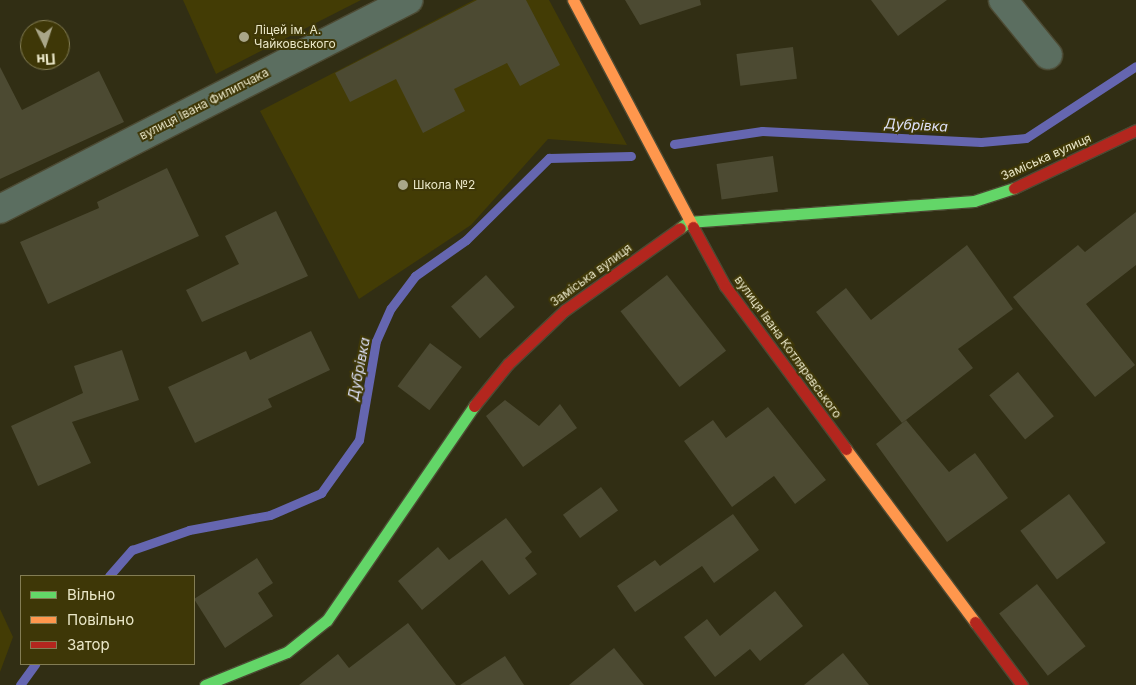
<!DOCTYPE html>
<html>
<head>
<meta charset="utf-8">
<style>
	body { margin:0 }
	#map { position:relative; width:1136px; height:685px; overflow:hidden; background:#312e14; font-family:Inter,sans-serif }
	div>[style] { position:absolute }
	.built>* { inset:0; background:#433c05 }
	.stream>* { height:9px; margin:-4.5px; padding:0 4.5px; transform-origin:4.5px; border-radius:4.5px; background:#6566b0 }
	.building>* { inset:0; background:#4c4a32; transform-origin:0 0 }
	.roads { filter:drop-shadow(1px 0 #4c4a33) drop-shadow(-1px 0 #4c4a33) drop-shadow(0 1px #4c4a33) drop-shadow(0 -1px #4c4a33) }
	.street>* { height:28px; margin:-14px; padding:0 14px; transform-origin:14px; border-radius:14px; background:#5b6e60 }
	.fast>* { height:11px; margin:-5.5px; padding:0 5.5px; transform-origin:5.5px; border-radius:5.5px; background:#63d668 }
	.slow>* { height:11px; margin:-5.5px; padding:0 5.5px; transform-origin:5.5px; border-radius:5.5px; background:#ff974d }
	.jam>* { height:11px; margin:-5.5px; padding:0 5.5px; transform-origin:5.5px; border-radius:5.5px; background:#b3261e }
	.dots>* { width:14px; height:14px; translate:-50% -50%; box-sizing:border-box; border:2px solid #3e3707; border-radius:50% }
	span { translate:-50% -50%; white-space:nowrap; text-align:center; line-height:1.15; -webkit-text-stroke:4px #3e3707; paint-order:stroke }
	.poi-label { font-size:12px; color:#eae7c8 }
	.left { translate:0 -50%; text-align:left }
	.street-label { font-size:12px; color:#eae7c8 }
	.water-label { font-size:14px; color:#dee1f8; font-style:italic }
	.legend { position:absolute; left:20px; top:575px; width:175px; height:90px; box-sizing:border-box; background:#3e3707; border:1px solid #837d54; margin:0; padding:6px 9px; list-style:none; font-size:15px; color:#eae7c8 }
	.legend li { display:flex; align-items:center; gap:10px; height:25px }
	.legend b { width:25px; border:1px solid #837d54 }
	.north { position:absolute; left:20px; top:20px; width:50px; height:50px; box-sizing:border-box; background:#3e3707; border:1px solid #837d54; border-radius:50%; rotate:176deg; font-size:14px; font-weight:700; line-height:20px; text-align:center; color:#eae7c8 }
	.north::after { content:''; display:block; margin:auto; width:18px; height:22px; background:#a9a689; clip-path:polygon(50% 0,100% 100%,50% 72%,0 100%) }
</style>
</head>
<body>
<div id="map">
	<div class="built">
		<i style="clip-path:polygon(183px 0,361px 0,216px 74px)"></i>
		<i style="clip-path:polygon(474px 0,549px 0,627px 145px,548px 139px,471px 225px,359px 299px,260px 111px)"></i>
		<i style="clip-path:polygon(0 609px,13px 637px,0 672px)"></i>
	</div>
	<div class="stream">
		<i style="left:674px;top:144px;width:89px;rotate:-8.4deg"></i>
		<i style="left:762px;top:131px;width:219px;rotate:2.9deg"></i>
		<i style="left:981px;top:142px;width:45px;rotate:-5.1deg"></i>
		<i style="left:1026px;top:138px;width:131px;rotate:-33.2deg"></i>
		<i style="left:109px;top:576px;width:35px;rotate:-49deg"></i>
		<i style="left:132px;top:550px;width:60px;rotate:-19.3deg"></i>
		<i style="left:189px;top:530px;width:82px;rotate:-10.5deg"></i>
		<i style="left:270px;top:515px;width:56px;rotate:-23.3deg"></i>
		<i style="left:321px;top:493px;width:65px;rotate:-54.4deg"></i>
		<i style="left:359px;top:440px;width:100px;rotate:-80.3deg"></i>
		<i style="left:376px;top:341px;width:36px;rotate:-66deg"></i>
		<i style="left:391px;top:308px;width:40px;rotate:-53deg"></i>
		<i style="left:415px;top:276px;width:62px;rotate:-35.2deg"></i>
		<i style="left:466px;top:240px;width:117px;rotate:-44.7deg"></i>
		<i style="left:549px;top:158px;width:82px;rotate:-1.4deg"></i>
		<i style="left:20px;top:685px;width:26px;rotate:-54deg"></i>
	</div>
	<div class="building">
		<i style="clip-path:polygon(477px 0,526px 0,560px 65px,520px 86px,507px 63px,454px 89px,465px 111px,423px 133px,396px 79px,350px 102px,335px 73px)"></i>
		<i style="clip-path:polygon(625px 0,700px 0,701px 5px,640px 25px)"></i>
		<i style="clip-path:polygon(871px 0,947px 0,898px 36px)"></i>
		<i style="left:793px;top:47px;width:32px;height:57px;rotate:83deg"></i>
		<i style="clip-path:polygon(0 67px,22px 110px,99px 71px,124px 122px,0 179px)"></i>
		<i style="left:773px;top:156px;width:36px;height:57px;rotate:82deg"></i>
		<i style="clip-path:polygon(167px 168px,199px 236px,48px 304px,20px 242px,99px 208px,97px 202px)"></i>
		<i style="clip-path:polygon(276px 211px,308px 276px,202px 322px,186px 290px,239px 264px,225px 236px)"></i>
		<i style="clip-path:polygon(1136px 212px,1136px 265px,1086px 304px,1135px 365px,1095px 397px,1013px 297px,1078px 245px,1085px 252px)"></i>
		<i style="clip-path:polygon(967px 245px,1013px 309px,958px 349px,973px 368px,902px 423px,816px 312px,846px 288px,871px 320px)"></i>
		<i style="left:486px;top:275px;width:43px;height:47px;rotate:48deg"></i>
		<i style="left:667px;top:275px;width:96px;height:59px;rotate:52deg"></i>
		<i style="clip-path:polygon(311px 331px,330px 370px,268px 399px,272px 407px,195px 443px,168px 387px,246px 351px,250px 360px)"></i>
		<i style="left:430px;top:343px;width:40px;height:54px;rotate:37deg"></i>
		<i style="clip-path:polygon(122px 350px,139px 400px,72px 422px,91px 463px,38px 486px,11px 426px,83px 393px,74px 366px)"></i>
		<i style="left:1018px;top:372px;width:57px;height:37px;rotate:51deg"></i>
		<i style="clip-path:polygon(505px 400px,539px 426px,560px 404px,577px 428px,523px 467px,486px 416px)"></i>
		<i style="clip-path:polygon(768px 407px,826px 480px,795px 504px,774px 476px,732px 507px,684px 441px,713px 420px,726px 438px)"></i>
		<i style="clip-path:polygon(906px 420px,949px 472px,975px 453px,1008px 498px,947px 542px,876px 444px)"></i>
		<i style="left:601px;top:487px;width:29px;height:47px;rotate:54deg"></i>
		<i style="left:1069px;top:494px;width:61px;height:61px;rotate:53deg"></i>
		<i style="clip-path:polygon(733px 514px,759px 550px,714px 583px,702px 566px,635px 612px,617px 586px,655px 560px,660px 566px)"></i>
		<i style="clip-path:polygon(506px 518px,532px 552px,525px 558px,537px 574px,509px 595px,482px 560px,422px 610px,398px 581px,438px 547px,449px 560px)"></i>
		<i style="clip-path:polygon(257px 558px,273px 583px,258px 593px,273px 616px,225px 648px,194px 599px)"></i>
		<i style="left:1037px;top:584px;width:79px;height:48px;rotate:52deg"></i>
		<i style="clip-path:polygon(775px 591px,803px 626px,760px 661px,750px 649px,715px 677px,684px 637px,707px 619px,720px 636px)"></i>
		<i style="clip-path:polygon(408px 623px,456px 685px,299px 685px,338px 654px,349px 668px)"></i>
		<i style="clip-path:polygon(614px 648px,644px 685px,569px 685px)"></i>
		<i style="clip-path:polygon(843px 653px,869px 685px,804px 685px)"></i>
		<i style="clip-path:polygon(505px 656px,524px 685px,460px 685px)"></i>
	</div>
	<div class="roads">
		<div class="street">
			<i style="left:1003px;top:0;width:71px;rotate:50.7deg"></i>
			<i style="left:0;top:209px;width:459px;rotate:-27.1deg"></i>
		</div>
		<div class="fast">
			<i style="left:680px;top:228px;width:10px;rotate:-37deg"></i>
			<i style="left:688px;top:222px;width:287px;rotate:-4.2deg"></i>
			<i style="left:974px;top:201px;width:42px;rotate:-18deg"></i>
			<i style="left:205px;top:685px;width:88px;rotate:-21.9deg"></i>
			<i style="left:287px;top:652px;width:51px;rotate:-38.7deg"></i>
			<i style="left:327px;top:620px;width:260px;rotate:-55.5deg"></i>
		</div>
		<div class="slow">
			<i style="left:573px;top:0;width:257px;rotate:62.1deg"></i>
			<i style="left:846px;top:449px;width:216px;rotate:53.3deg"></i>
		</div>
		<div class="jam">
			<i style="left:1014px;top:188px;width:135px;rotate:-25.4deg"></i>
			<i style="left:693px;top:227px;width:67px;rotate:61.5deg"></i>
			<i style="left:725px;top:286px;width:203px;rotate:53.4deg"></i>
			<i style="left:474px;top:406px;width:54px;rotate:-51deg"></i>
			<i style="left:508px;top:364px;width:79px;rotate:-43.5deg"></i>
			<i style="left:565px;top:310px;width:141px;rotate:-35.5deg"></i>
			<i style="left:975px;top:622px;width:79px;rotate:53.3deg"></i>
		</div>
	</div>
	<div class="dots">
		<i style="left:244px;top:37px;background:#a9a689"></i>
		<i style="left:403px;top:185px;background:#a9a689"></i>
	</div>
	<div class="poi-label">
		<span class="left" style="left:254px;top:37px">Ліцей ім. А.<br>Чайковського</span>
		<span class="left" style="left:413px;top:185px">Школа №2</span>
	</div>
	<div class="street-label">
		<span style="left:204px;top:104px;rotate:-27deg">вулиця Івана Филипчака</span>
		<span style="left:1046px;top:157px;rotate:-24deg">Заміська вулиця</span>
		<span style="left:591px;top:275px;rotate:-36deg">Заміська вулиця</span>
		<span style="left:788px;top:347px;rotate:54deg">вулиця Івана Котляревського</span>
	</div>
	<div class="water-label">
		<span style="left:916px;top:125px;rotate:3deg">Дубрівка</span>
		<span style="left:359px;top:369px;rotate:-79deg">Дубрівка</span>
	</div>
	<ul class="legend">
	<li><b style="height:6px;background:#63d668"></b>Вільно</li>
	<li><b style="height:6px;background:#ff974d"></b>Повільно</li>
	<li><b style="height:6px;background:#b3261e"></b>Затор</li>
	</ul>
	<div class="north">Пн</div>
</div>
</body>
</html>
